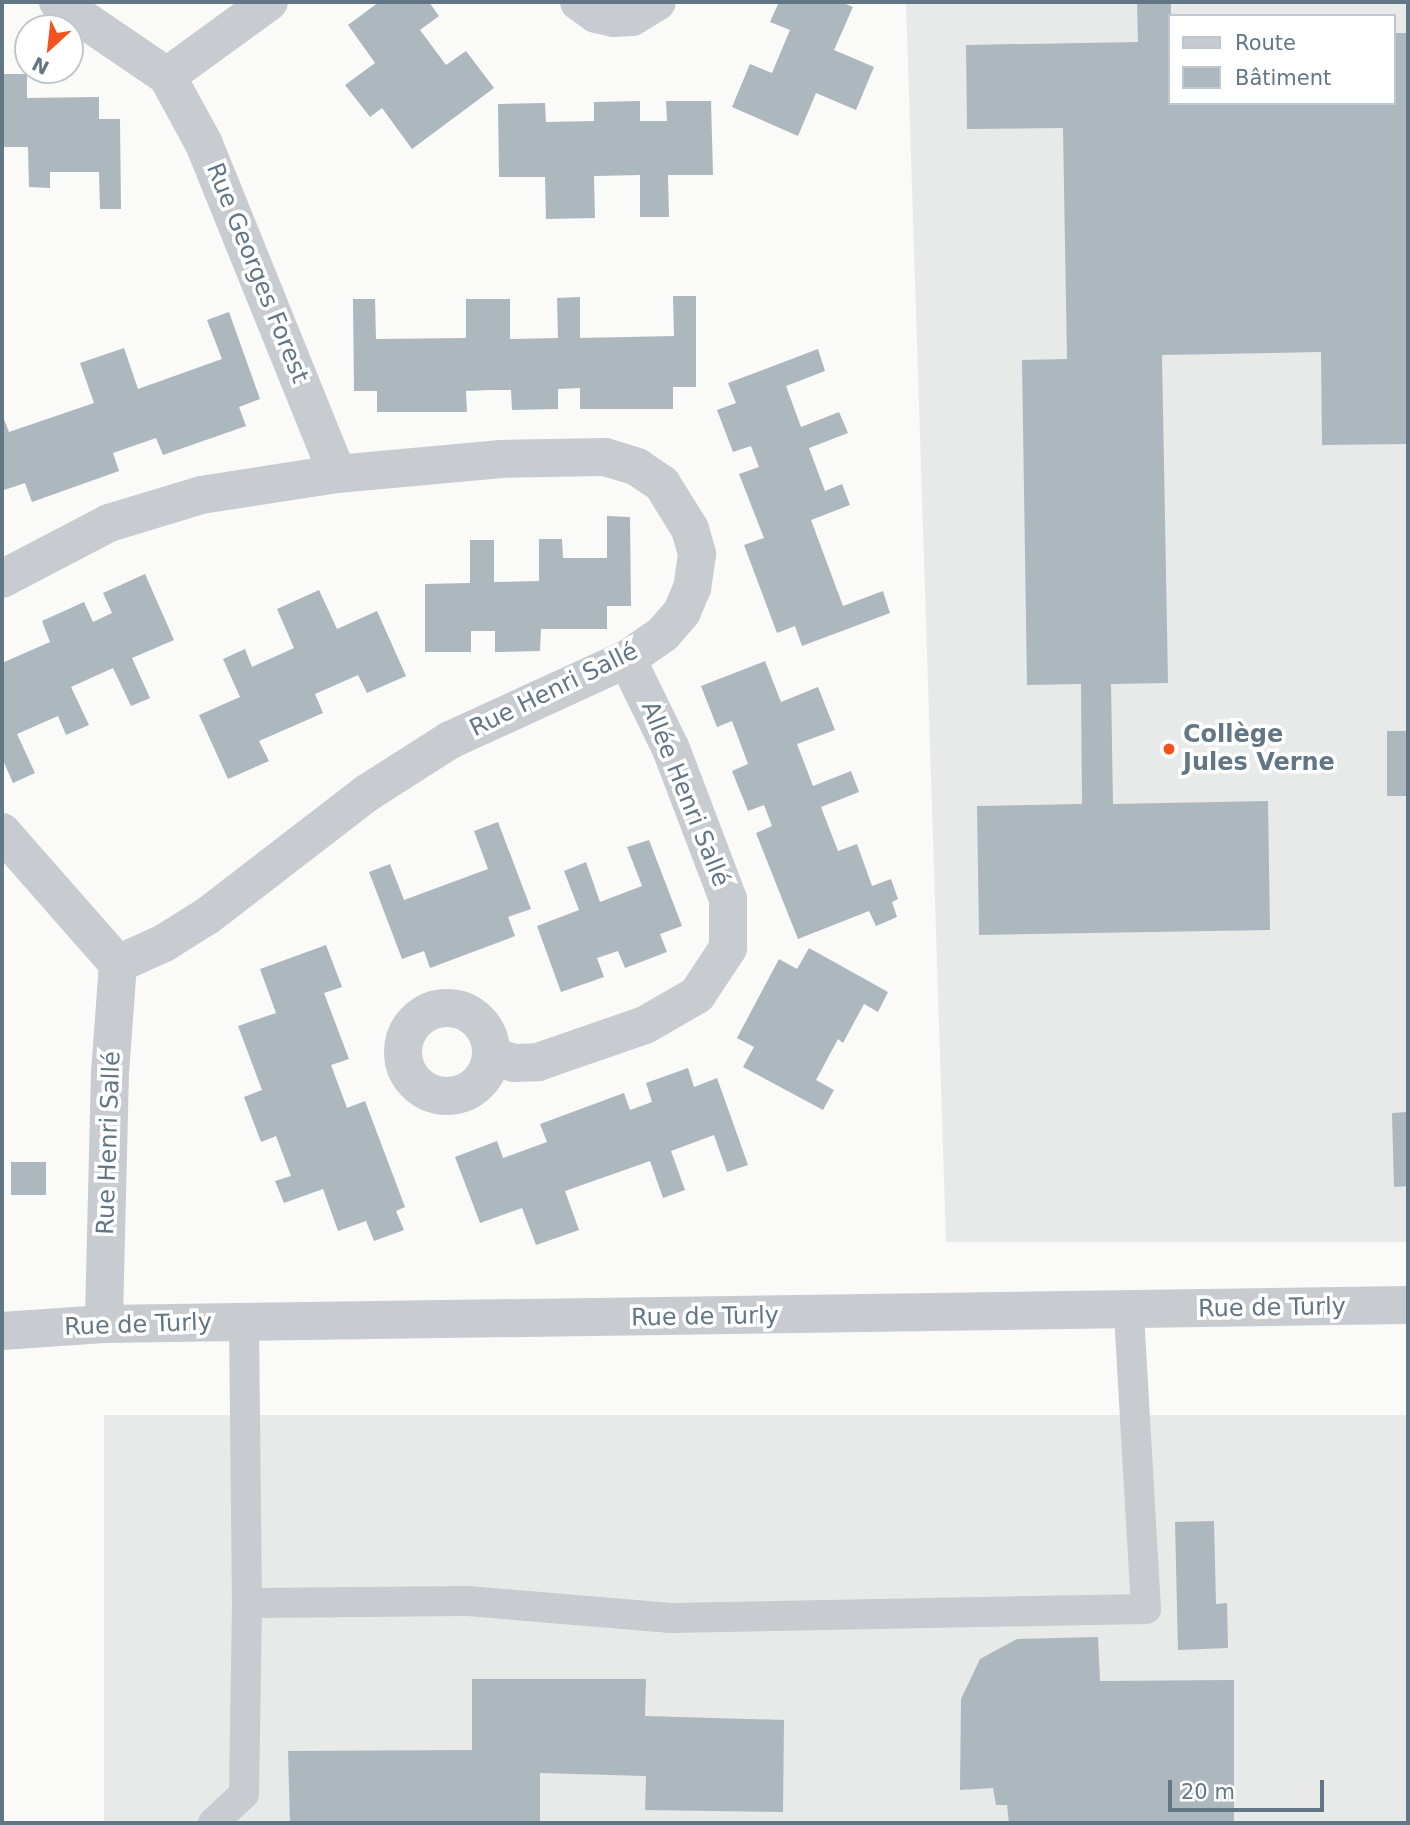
<!DOCTYPE html>
<html>
<head>
<meta charset="utf-8">
<style>
	body { margin:0 }
	#map { position:relative; width:1410px; height:1825px; overflow:hidden; background:#fafaf8; font-family:"DejaVu Sans",sans-serif }
	div>[style] { position:absolute }
	.built>* { inset:0; background:#e8e9e9; transform-origin:0 0 }
	.building>* { inset:0; background:#adb7be; transform-origin:0 0 }
	.service>* { height:30px; margin:-15px; padding:0 15px; transform-origin:15px; border-radius:15px; background:#c8ccd0 }
	.minor>* { height:38px; margin:-19px; padding:0 19px; transform-origin:19px; border-radius:19px; background:#c8ccd0 }
	.minor>.ring { margin:-19px; padding:0; box-sizing:content-box; background:none; border:38px solid #c8ccd0; border-radius:50% }
	.dots>* { width:19px; height:19px; translate:-50% -50%; box-sizing:border-box; border:4px solid #fff; border-radius:50% }
	span { translate:-50% -50%; white-space:nowrap; text-align:center; line-height:1.15; -webkit-text-stroke:7px #fff; paint-order:stroke }
	.street-label { font-size:24px; color:#627686 }
	.poi-label { font-size:24px; color:#627686; font-weight:700 }
	.left { translate:0 -50%; text-align:left }
	.frame { position:absolute; inset:0; border:4px solid #627686; pointer-events:none }
	.legend { position:absolute; left:1168px; top:14px; width:228px; height:91px; box-sizing:border-box; background:#fff; border:2px solid #c0c8cf; margin:0; padding:9px 12px; list-style:none; font-size:21px; color:#627686 }
	.legend li { display:flex; align-items:center; gap:14px; height:35px }
	.legend b { width:35px; border:2px solid #c0c8cf }
	.north { position:absolute; left:14px; top:14px; width:70px; height:70px; box-sizing:border-box; background:#fff; border:2px solid #c0c8cf; border-radius:50%; rotate:207deg; font-size:19px; font-weight:700; line-height:28px; text-align:center; color:#627686 }
	.north::after { content:''; display:block; margin:auto; width:24px; height:32px; background:#f4521e; clip-path:polygon(50% 0,100% 100%,50% 72%,0 100%) }
	.scale { position:absolute; left:1168px; top:1780px; width:156px; height:32px; box-sizing:border-box; border:4px solid #627686; border-top:0; padding-left:9px; font-size:21px; line-height:24px; white-space:nowrap; color:#627686; -webkit-text-stroke:5px #fff; paint-order:stroke }
</style>
</head>
<body>
<div id="map">
	<div class="built">
		<i style="clip-path:polygon(evenodd,906px 2px,1408px 2px,1408px 1242px,946px 1242px,906px 2px,1170px 16px,1394px 16px,1394px 103px,1170px 103px,1170px 16px)"></i>
		<i style="left:1408px;top:1415px;width:408px;height:1304px;rotate:90deg"></i>
	</div>
	<div class="building">
		<i style="clip-path:polygon(379px 2px,429px 2px,439px 16px,420px 30px,446px 65px,466px 51px,494px 88px,412px 149px,382px 108px,370px 117px,345px 85px,375px 63px,348px 25px)"></i>
		<i style="clip-path:polygon(779px 2px,841px 2px,853px 7px,834px 50px,874px 67px,856px 110px,816px 93px,798px 136px,732px 107px,750px 64px,772px 73px,790px 30px,770px 22px)"></i>
		<i style="clip-path:polygon(1137px 2px,1171px 2px,1170px 103px,1394px 103px,1394px 33px,1408px 33px,1408px 444px,1322px 445px,1321px 352px,1162px 355px,1168px 683px,1111px 684px,1113px 804px,1268px 801px,1270px 930px,979px 935px,977px 806px,1082px 804px,1081px 684px,1027px 685px,1022px 360px,1067px 359px,1063px 128px,967px 129px,966px 45px,1138px 42px)"></i>
		<i style="clip-path:polygon(2px 74px,27px 74px,27px 98px,99px 97px,99px 119px,120px 119px,121px 209px,100px 209px,99px 172px,50px 172px,50px 188px,29px 187px,28px 147px,2px 147px)"></i>
		<i style="clip-path:polygon(640px 101px,640px 121px,667px 121px,666px 101px,711px 101px,713px 175px,668px 175px,669px 217px,640px 217px,640px 175px,594px 176px,595px 218px,546px 219px,545px 177px,499px 177px,498px 104px,545px 103px,546px 122px,594px 121px,594px 102px)"></i>
		<i style="clip-path:polygon(673px 296px,696px 296px,696px 387px,673px 387px,673px 409px,580px 409px,580px 388px,558px 389px,558px 409px,512px 410px,511px 390px,490px 390px,466px 391px,467px 412px,377px 412px,377px 391px,354px 391px,353px 299px,375px 299px,376px 339px,466px 338px,466px 299px,510px 299px,510px 339px,558px 338px,557px 298px,580px 297px,580px 338px,674px 336px)"></i>
		<i style="clip-path:polygon(229px 312px,260px 399px,239px 407px,246px 426px,163px 455px,156px 438px,133px 446px,113px 453px,119px 471px,32px 502px,25px 483px,4px 490px,2px 414px,9px 432px,94px 403px,80px 363px,124px 348px,138px 389px,222px 359px,207px 320px)"></i>
		<i style="clip-path:polygon(818px 349px,825px 371px,786px 386px,801px 427px,839px 412px,848px 433px,809px 448px,825px 491px,842px 484px,850px 505px,811px 520px,843px 606px,883px 591px,890px 613px,802px 646px,795px 626px,777px 633px,744px 545px,764px 538px,739px 474px,759px 467px,751px 446px,733px 452px,717px 410px,736px 403px,728px 383px)"></i>
		<i style="clip-path:polygon(607px 516px,630px 517px,631px 606px,607px 606px,607px 629px,541px 629px,540px 651px,495px 652px,495px 631px,471px 631px,471px 652px,425px 652px,425px 584px,470px 583px,470px 540px,494px 540px,494px 582px,539px 581px,539px 539px,562px 539px,563px 558px,607px 558px)"></i>
		<i style="clip-path:polygon(145px 574px,174px 640px,132px 658px,150px 698px,131px 706px,113px 668px,71px 687px,89px 725px,66px 735px,58px 716px,17px 734px,35px 773px,13px 783px,2px 758px,2px 663px,50px 642px,42px 621px,84px 602px,93px 622px,112px 613px,103px 593px)"></i>
		<i style="clip-path:polygon(319px 590px,337px 629px,377px 611px,406px 676px,367px 693px,358px 675px,315px 694px,323px 713px,259px 741px,269px 761px,228px 779px,199px 715px,240px 697px,223px 659px,245px 649px,252px 667px,294px 648px,277px 609px)"></i>
		<i style="clip-path:polygon(765px 661px,781px 702px,818px 687px,835px 730px,797px 744px,813px 786px,851px 771px,859px 792px,821px 807px,838px 851px,857px 844px,872px 886px,891px 879px,898px 899px,892px 902px,897px 917px,876px 926px,869px 911px,798px 939px,756px 833px,772px 826px,764px 805px,748px 811px,732px 771px,748px 764px,732px 721px,717px 727px,701px 686px)"></i>
		<i style="left:1387px;top:731px;width:21px;height:65px"></i>
		<i style="clip-path:polygon(498px 822px,531px 909px,508px 917px,515px 936px,430px 968px,424px 951px,402px 959px,369px 872px,390px 864px,404px 900px,488px 869px,474px 831px)"></i>
		<i style="clip-path:polygon(649px 840px,682px 926px,660px 934px,667px 952px,625px 968px,618px 951px,597px 958px,604px 977px,561px 992px,537px 926px,579px 910px,564px 871px,586px 862px,600px 902px,642px 886px,627px 847px)"></i>
		<i style="clip-path:polygon(326px 945px,342px 987px,324px 993px,349px 1059px,331px 1065px,347px 1108px,365px 1101px,405px 1207px,396px 1211px,404px 1230px,374px 1241px,366px 1221px,338px 1231px,323px 1189px,284px 1203px,275px 1181px,291px 1176px,276px 1136px,261px 1142px,244px 1097px,262px 1090px,238px 1026px,276px 1013px,260px 969px)"></i>
		<i style="clip-path:polygon(809px 948px,888px 992px,878px 1012px,864px 1004px,843px 1043px,838px 1039px,816px 1080px,834px 1090px,823px 1110px,743px 1067px,754px 1047px,737px 1038px,779px 959px,797px 969px)"></i>
		<i style="clip-path:polygon(688px 1068px,694px 1087px,717px 1078px,748px 1165px,727px 1172px,714px 1135px,671px 1151px,685px 1190px,663px 1198px,650px 1161px,565px 1191px,579px 1230px,536px 1245px,522px 1208px,480px 1223px,455px 1157px,497px 1141px,503px 1158px,547px 1142px,540px 1124px,624px 1093px,630px 1110px,652px 1102px,646px 1083px)"></i>
		<i style="clip-path:polygon(1408px 1112px,1408px 1186px,1394px 1187px,1392px 1113px)"></i>
		<i style="left:11px;top:1162px;width:35px;height:33px"></i>
		<i style="clip-path:polygon(1214px 1521px,1216px 1604px,1227px 1603px,1228px 1648px,1178px 1650px,1175px 1522px)"></i>
		<i style="clip-path:polygon(1098px 1637px,1100px 1681px,1234px 1680px,1234px 1823px,1009px 1823px,1007px 1805px,996px 1805px,993px 1788px,960px 1790px,961px 1699px,980px 1659px,1017px 1639px)"></i>
		<i style="clip-path:polygon(472px 1679px,646px 1679px,645px 1716px,784px 1720px,783px 1812px,645px 1810px,646px 1776px,540px 1773px,540px 1823px,290px 1823px,288px 1751px,472px 1750px)"></i>
	</div>
	<div class="service">
		<i style="left:244px;top:1322px;width:281px;rotate:89.4deg"></i>
		<i style="left:247px;top:1603px;width:221px;rotate:-0.5deg"></i>
		<i style="left:468px;top:1601px;width:204px;rotate:4.8deg"></i>
		<i style="left:671px;top:1618px;width:475px;rotate:-1.1deg"></i>
		<i style="left:1146px;top:1609px;width:297px;rotate:-93.3deg"></i>
		<i style="left:213px;top:1823px;width:42px;rotate:-43.1deg"></i>
		<i style="left:244px;top:1794px;width:191px;rotate:-89.1deg"></i>
	</div>
	<div class="minor">
		<i style="left:58px;top:2px;width:132px;rotate:34.2deg"></i>
		<i style="left:167px;top:76px;width:126px;rotate:-36deg"></i>
		<i style="left:579px;top:2px;width:21px;rotate:35deg"></i>
		<i style="left:596px;top:14px;width:18px;rotate:13deg"></i>
		<i style="left:614px;top:18px;width:18px;rotate:-3deg"></i>
		<i style="left:632px;top:17px;width:29px;rotate:-31deg"></i>
		<i style="left:167px;top:76px;width:77px;rotate:61.4deg"></i>
		<i style="left:204px;top:144px;width:356px;rotate:68deg"></i>
		<i style="left:2px;top:579px;width:121px;rotate:-27.6deg"></i>
		<i style="left:109px;top:523px;width:96px;rotate:-16.9deg"></i>
		<i style="left:201px;top:495px;width:138px;rotate:-8.8deg"></i>
		<i style="left:337px;top:474px;width:165px;rotate:-5.2deg"></i>
		<i style="left:501px;top:459px;width:104px;rotate:-1.1deg"></i>
		<i style="left:605px;top:457px;width:34px;rotate:17deg"></i>
		<i style="left:637px;top:467px;width:30px;rotate:34deg"></i>
		<i style="left:662px;top:484px;width:53px;rotate:58.1deg"></i>
		<i style="left:690px;top:529px;width:26px;rotate:74deg"></i>
		<i style="left:697px;top:554px;width:34px;rotate:98deg"></i>
		<i style="left:692px;top:588px;width:26px;rotate:113deg"></i>
		<i style="left:682px;top:612px;width:29px;rotate:131deg"></i>
		<i style="left:663px;top:634px;width:44px;rotate:145.2deg"></i>
		<i style="left:627px;top:659px;width:195px;rotate:155.4deg"></i>
		<i style="left:450px;top:740px;width:98px;rotate:147.4deg"></i>
		<i style="left:367px;top:793px;width:202px;rotate:142.4deg"></i>
		<i style="left:207px;top:916px;width:51px;rotate:147.9deg"></i>
		<i style="left:164px;top:943px;width:51px;rotate:155.5deg"></i>
		<i style="left:2px;top:832px;width:176px;rotate:48.7deg"></i>
		<i style="left:118px;top:964px;width:108px;rotate:94.2deg"></i>
		<i style="left:110px;top:1072px;width:252px;rotate:91.4deg"></i>
		<i class="ring" style="left:403px;top:1008px;width:50px;height:50px"></i>
		<i style="left:491px;top:1056px;width:24px;rotate:17deg"></i>
		<i style="left:514px;top:1063px;width:24px;rotate:-2deg"></i>
		<i style="left:538px;top:1062px;width:113px;rotate:-19.1deg"></i>
		<i style="left:645px;top:1025px;width:60px;rotate:-30deg"></i>
		<i style="left:697px;top:995px;width:56px;rotate:-56.6deg"></i>
		<i style="left:728px;top:948px;width:49px;rotate:-90deg"></i>
		<i style="left:728px;top:899px;width:160px;rotate:-110.8deg"></i>
		<i style="left:671px;top:749px;width:100px;rotate:-116.1deg"></i>
		<i style="left:2px;top:1331px;width:102px;rotate:-3.9deg"></i>
		<i style="left:104px;top:1324px;width:1304px;rotate:-0.83deg"></i>
	</div>
	<div class="dots">
		<i style="left:1169px;top:749px;background:#f4521e"></i>
	</div>
	<div class="street-label">
		<span style="left:257px;top:273px;rotate:68deg">Rue Georges Forest</span>
		<span style="left:554px;top:690px;rotate:-26deg">Rue Henri Sallé</span>
		<span style="left:685px;top:794px;rotate:68deg">Allée Henri Sallé</span>
		<span style="left:109px;top:1143px;rotate:-88deg">Rue Henri Sallé</span>
		<span style="left:1272px;top:1308px;rotate:-1deg">Rue de Turly</span>
		<span style="left:705px;top:1317px;rotate:-1deg">Rue de Turly</span>
		<span style="left:138px;top:1325px;rotate:-2deg">Rue de Turly</span>
	</div>
	<div class="poi-label">
		<span class="left" style="left:1183px;top:749px">Collège<br>Jules Verne</span>
	</div>
	<div class="frame"></div>
	<ul class="legend">
	<li><b style="height:9px;background:#c8ccd0"></b>Route</li>
	<li><b style="height:19px;background:#adb7be"></b>Bâtiment</li>
	</ul>
	<div class="north">N</div>
	<div class="scale">20 m</div>
</div>
</body>
</html>
